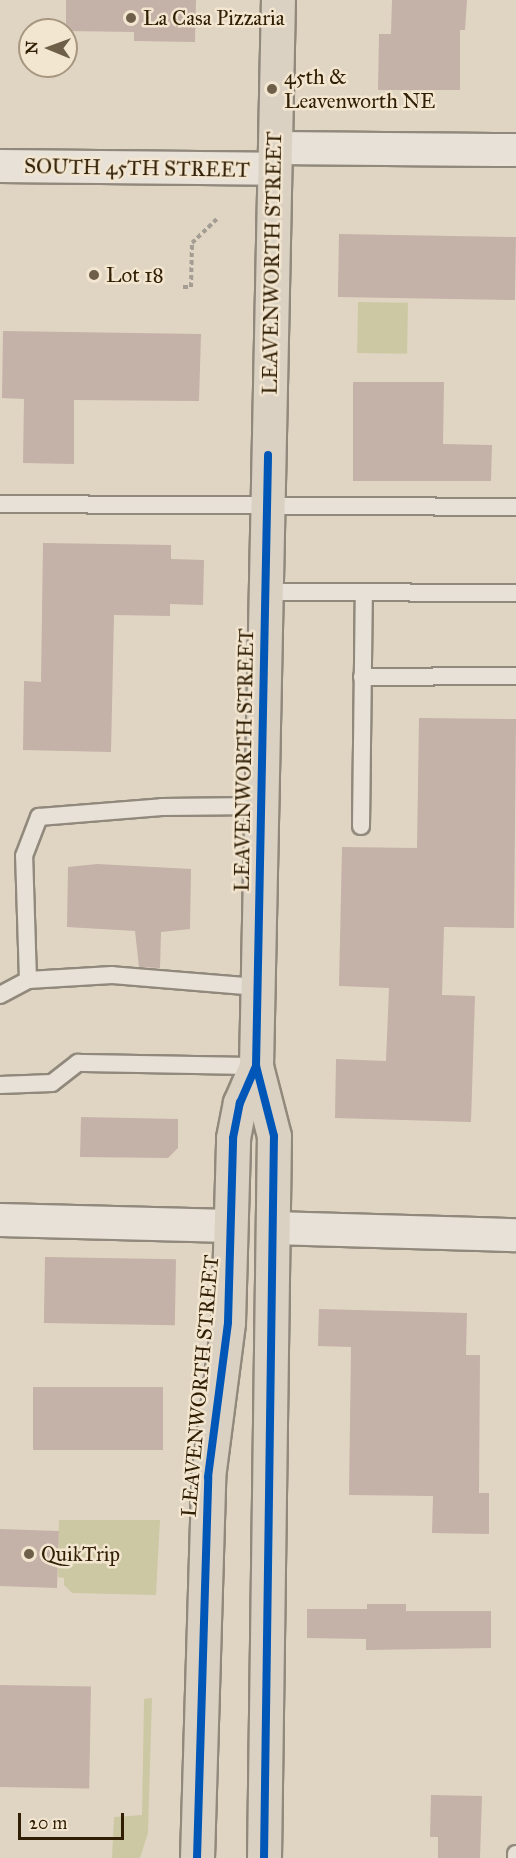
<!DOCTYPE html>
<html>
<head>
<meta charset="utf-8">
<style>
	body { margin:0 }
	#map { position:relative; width:516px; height:1858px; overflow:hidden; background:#e0d5c3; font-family:"IM FELL Great Primer",serif }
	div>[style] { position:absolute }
	.green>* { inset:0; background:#cdc8a4; transform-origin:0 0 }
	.building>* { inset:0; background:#c4b1a7; transform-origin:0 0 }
	.path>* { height:4px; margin-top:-2px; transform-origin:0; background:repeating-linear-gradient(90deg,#a49d93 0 4.5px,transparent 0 7.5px) }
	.roads { filter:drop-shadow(2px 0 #91897c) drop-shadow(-2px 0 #91897c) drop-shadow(0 2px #91897c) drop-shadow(0 -2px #91897c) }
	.lane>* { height:16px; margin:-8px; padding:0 8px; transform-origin:8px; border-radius:8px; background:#e7e1d7 }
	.street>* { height:32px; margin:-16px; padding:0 16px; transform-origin:16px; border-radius:16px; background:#e7e1d7 }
	.primary>* { height:33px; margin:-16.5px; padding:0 16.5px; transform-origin:16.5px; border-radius:16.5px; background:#dad1c3 }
	.cycleway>* { height:8px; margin:-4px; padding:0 4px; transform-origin:4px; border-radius:4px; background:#0057b8 }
	.dots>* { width:16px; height:16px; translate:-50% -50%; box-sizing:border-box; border:3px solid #f3e6d0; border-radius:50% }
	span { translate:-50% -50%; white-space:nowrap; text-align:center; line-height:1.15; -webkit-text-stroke:5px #f3e6d0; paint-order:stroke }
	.poi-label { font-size:21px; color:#311f05 }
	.left { translate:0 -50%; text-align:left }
	.street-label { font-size:21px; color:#311f05 }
	.north { position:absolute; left:18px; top:18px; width:60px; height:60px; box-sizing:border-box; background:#f3e6d0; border:2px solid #a5967f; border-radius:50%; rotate:271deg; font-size:16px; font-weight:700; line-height:24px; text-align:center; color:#311f05 }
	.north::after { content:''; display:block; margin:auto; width:21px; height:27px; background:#6e5f48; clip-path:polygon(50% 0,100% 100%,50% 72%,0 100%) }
	.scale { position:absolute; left:18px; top:1813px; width:106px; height:27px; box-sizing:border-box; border:3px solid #311f05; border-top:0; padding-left:8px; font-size:18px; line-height:21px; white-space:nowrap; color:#311f05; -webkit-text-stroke:4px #f3e6d0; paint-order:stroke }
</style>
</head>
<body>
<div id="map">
	<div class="green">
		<i style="left:358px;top:302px;width:50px;height:51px;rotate:1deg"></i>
		<i style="clip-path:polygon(59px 1520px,160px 1520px,156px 1595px,72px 1593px,64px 1585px,64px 1578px,58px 1577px)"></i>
		<i style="clip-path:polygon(152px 1698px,148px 1833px,140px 1858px,112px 1858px,114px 1817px,142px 1815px,144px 1699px)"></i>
	</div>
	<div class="building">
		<i style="clip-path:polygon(66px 0,196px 0,195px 42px,134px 41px,134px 32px,66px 31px)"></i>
		<i style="clip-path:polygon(392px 0,467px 0,465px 30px,460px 30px,460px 90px,378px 90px,379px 34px,391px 34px)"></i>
		<i style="left:339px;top:234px;width:177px;height:63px;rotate:1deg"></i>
		<i style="clip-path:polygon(3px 331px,201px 334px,199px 401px,74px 400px,74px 464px,23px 463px,24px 399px,2px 398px)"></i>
		<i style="clip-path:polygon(353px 382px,444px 382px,443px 444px,492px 445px,491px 481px,353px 481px)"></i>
		<i style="clip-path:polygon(43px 543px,171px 545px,171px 559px,204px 560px,203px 605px,170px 604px,170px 616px,114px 615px,111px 752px,23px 750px,24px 681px,41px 682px)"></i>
		<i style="clip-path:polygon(419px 718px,516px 719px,514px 928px,444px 927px,442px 995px,475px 996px,471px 1122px,335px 1118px,336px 1059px,386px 1061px,389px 988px,339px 986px,342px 847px,417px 848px)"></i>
		<i style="clip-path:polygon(97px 864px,191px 869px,190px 929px,161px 932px,160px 968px,139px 967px,135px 931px,67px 927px,68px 867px)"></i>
		<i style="clip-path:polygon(81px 1117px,178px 1119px,178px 1148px,168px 1158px,80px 1157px)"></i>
		<i style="left:45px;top:1257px;width:131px;height:66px;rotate:1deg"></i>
		<i style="clip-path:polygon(319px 1309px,467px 1313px,466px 1355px,480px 1355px,479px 1493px,489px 1493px,489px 1534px,432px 1533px,433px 1496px,349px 1495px,351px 1347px,318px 1346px)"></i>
		<i style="left:33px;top:1387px;width:130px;height:63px"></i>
		<i style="left:0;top:1529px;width:59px;height:57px;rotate:2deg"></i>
		<i style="clip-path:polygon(367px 1604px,406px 1604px,406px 1611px,491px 1611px,491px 1648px,366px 1650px,366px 1639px,307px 1638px,307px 1609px,367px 1609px)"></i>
		<i style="left:0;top:1685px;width:91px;height:102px;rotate:1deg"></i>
		<i style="clip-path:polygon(431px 1795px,482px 1796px,480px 1858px,438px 1858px,438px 1837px,430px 1837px)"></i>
	</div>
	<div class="path">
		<i style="left:183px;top:287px;width:8px"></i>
		<i style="left:191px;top:287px;width:44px;rotate:-88.7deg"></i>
		<i style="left:192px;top:243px;width:36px;rotate:-44deg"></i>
	</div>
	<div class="roads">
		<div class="lane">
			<i style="left:0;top:504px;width:516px;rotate:0.33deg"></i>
			<i style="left:265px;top:592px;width:251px;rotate:0.2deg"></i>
			<i style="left:362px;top:677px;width:154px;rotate:-0.4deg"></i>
			<i style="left:361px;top:826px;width:234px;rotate:-89.3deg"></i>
			<i style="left:257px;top:987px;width:145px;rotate:-175.3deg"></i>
			<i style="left:112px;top:975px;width:84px;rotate:176.6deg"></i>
			<i style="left:28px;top:980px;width:124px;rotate:-91.8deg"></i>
			<i style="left:24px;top:856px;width:42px;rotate:-69deg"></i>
			<i style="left:39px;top:817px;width:123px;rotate:-4.6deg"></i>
			<i style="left:162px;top:807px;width:99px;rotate:-0.6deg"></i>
			<i style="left:0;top:995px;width:32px;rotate:-28deg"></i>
			<i style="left:0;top:1085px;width:52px;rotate:-2.2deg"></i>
			<i style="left:52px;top:1083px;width:33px;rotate:-38deg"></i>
			<i style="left:78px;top:1063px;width:178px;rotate:1deg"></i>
			<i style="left:516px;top:1858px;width:4px;rotate:-90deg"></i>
		</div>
		<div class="street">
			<i style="left:275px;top:148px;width:241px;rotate:0.5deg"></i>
			<i style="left:0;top:166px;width:274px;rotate:0.6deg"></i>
			<i style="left:0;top:1220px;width:230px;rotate:1.5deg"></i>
			<i style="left:273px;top:1228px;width:243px;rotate:1.7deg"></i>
		</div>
		<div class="primary">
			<i style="left:197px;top:1858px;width:381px;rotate:-88.3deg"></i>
			<i style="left:208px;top:1477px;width:156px;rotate:-82.6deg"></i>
			<i style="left:228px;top:1322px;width:184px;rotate:-88.4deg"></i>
			<i style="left:233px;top:1138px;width:36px;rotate:-79deg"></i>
			<i style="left:240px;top:1103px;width:40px;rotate:-66.6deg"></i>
			<i style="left:264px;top:1858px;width:722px;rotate:-89.21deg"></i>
			<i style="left:274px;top:1136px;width:72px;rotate:-104.4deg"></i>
			<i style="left:256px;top:1066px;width:1066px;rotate:-88.82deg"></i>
		</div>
	</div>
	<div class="cycleway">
		<i style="left:197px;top:1858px;width:381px;rotate:-88.3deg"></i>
		<i style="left:208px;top:1477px;width:156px;rotate:-82.6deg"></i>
		<i style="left:228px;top:1322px;width:184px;rotate:-88.4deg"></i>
		<i style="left:233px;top:1138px;width:36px;rotate:-79deg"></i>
		<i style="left:240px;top:1103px;width:40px;rotate:-66.6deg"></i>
		<i style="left:264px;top:1858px;width:722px;rotate:-89.21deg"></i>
		<i style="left:274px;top:1136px;width:72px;rotate:-104.4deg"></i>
		<i style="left:256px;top:1066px;width:611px;rotate:-88.87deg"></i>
	</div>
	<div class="dots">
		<i style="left:131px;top:18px;background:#6e5f48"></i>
		<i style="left:272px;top:89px;background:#6e5f48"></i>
		<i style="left:94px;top:275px;background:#6e5f48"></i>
		<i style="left:29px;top:1554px;background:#6e5f48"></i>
	</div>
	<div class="poi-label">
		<span class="left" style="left:143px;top:18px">La Casa Pizzaria</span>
		<span class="left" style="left:284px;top:89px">45th &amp;<br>Leavenworth NE</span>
		<span class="left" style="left:106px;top:275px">Lot 18</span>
		<span class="left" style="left:41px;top:1554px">QuikTrip</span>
	</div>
	<div class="street-label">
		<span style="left:137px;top:168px;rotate:1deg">SOUTH 45TH STREET</span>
		<span style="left:272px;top:263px;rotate:-89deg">LEAVENWORTH STREET</span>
		<span style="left:244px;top:760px;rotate:-89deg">LEAVENWORTH STREET</span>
		<span style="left:200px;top:1386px;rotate:-85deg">LEAVENWORTH STREET</span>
	</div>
	<div class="north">N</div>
	<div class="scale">20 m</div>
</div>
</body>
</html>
